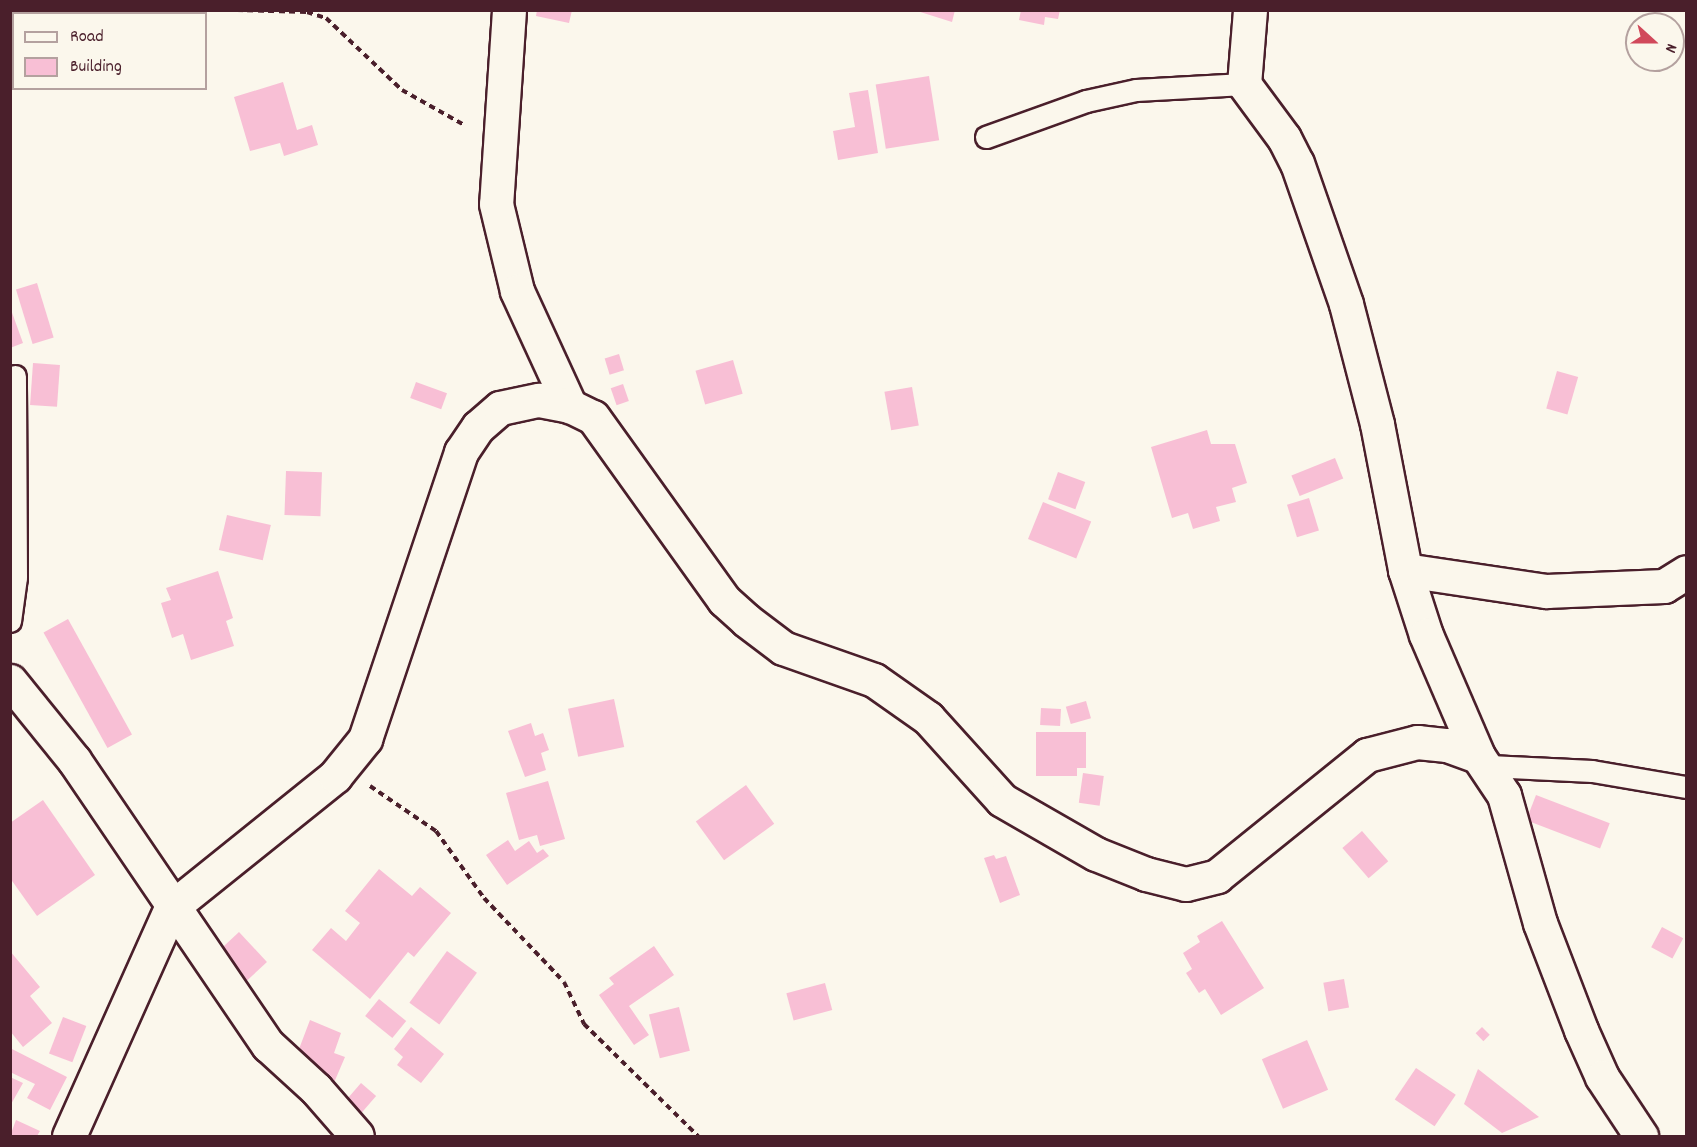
<!DOCTYPE html>
<html>
<head>
<meta charset="utf-8">
<style>
	body { margin:0 }
	#map { position:relative; width:1697px; height:1147px; overflow:hidden; background:#fbf7ec; font-family:Dekko,sans-serif }
	div>[style] { position:absolute }
	.building>* { inset:0; background:#f8bfd5; transform-origin:0 0 }
	.path>* { height:4px; margin-top:-2px; transform-origin:0; background:repeating-linear-gradient(90deg,#4a1f2b 0 6px,transparent 0 10.5px) }
	.roads { filter:drop-shadow(2px 0 #4a1f2b) drop-shadow(-2px 0 #4a1f2b) drop-shadow(0 2px #4a1f2b) drop-shadow(0 -2px #4a1f2b) }
	.service>* { height:21px; margin:-10.5px; padding:0 10.5px; transform-origin:10.5px; border-radius:10.5px; background:#fbf7ec }
	.minor>* { height:33px; margin:-16.5px; padding:0 16.5px; transform-origin:16.5px; border-radius:16.5px; background:#fbf7ec }
	span { translate:-50% -50%; white-space:nowrap; text-align:center; line-height:1.15; -webkit-text-stroke:4.5px #fbf7ec; paint-order:stroke }
	.frame { position:absolute; inset:0; border:12px solid #4a1f2b; pointer-events:none }
	.legend { position:absolute; left:12px; top:12px; width:195px; height:78px; box-sizing:border-box; background:#fbf7ec; border:2px solid #b4a19f; margin:0; padding:8px 10px; list-style:none; font-size:18px; color:#4a1f2b }
	.legend li { display:flex; align-items:center; gap:12px; height:30px }
	.legend b { width:30px; border:2px solid #b4a19f }
	.north { position:absolute; left:1625px; top:12px; width:60px; height:60px; box-sizing:border-box; background:#fbf7ec; border:2px solid #b4a19f; border-radius:50%; rotate:111deg; font-size:16px; font-weight:700; line-height:24px; text-align:center; color:#4a1f2b }
	.north::after { content:''; display:block; margin:auto; width:21px; height:27px; background:#d1495b; clip-path:polygon(50% 0,100% 100%,50% 72%,0 100%) }
</style>
</head>
<body>
<div id="map">
	<div class="building">
		<i style="clip-path:polygon(537px 10px,572px 10px,569px 23px,536px 16px)"></i>
		<i style="clip-path:polygon(914px 10px,955px 10px,952px 22px)"></i>
		<i style="clip-path:polygon(1021px 10px,1060px 10px,1058px 19px,1045px 17px,1044px 25px,1019px 20px)"></i>
		<i style="left:929px;top:76px;width:65px;height:54px;rotate:81deg"></i>
		<i style="clip-path:polygon(283px 82px,297px 130px,312px 125px,318px 145px,284px 156px,280px 143px,250px 151px,234px 97px)"></i>
		<i style="clip-path:polygon(868px 90px,878px 153px,838px 160px,833px 131px,855px 127px,849px 93px)"></i>
		<i style="left:37px;top:283px;width:57px;height:22px;rotate:73deg"></i>
		<i style="clip-path:polygon(10px 307px,23px 343px,10px 348px)"></i>
		<i style="left:619px;top:354px;width:17px;height:15px;rotate:73deg"></i>
		<i style="left:733px;top:360px;width:35px;height:39px;rotate:74deg"></i>
		<i style="left:33px;top:363px;width:27px;height:42px;rotate:4deg"></i>
		<i style="left:1557px;top:371px;width:22px;height:39px;rotate:16deg"></i>
		<i style="left:416px;top:382px;width:33px;height:17px;rotate:20deg"></i>
		<i style="left:623px;top:384px;width:18px;height:13px;rotate:71deg"></i>
		<i style="left:912px;top:387px;width:39px;height:28px;rotate:80deg"></i>
		<i style="clip-path:polygon(1207px 430px,1211px 444px,1235px 444px,1247px 483px,1232px 488px,1236px 502px,1216px 507px,1220px 521px,1193px 529px,1188px 513px,1172px 518px,1151px 447px)"></i>
		<i style="left:1335px;top:458px;width:22px;height:47px;rotate:68deg"></i>
		<i style="left:286px;top:471px;width:36px;height:44px;rotate:2deg"></i>
		<i style="left:1058px;top:472px;width:29px;height:29px;rotate:20deg"></i>
		<i style="left:1309px;top:498px;width:34px;height:23px;rotate:73deg"></i>
		<i style="left:1043px;top:502px;width:52px;height:40px;rotate:22deg"></i>
		<i style="left:227px;top:515px;width:45px;height:36px;rotate:13deg"></i>
		<i style="clip-path:polygon(218px 571px,233px 618px,226px 621px,234px 646px,191px 660px,183px 634px,172px 638px,161px 603px,171px 600px,166px 588px)"></i>
		<i style="left:68px;top:619px;width:132px;height:28px;rotate:61deg"></i>
		<i style="left:614px;top:699px;width:49px;height:47px;rotate:78deg"></i>
		<i style="left:1086px;top:701px;width:18px;height:21px;rotate:74deg"></i>
		<i style="left:1041px;top:708px;width:20px;height:17px;rotate:3deg"></i>
		<i style="clip-path:polygon(531px 723px,535px 736px,543px 733px,549px 750px,541px 753px,546px 770px,525px 777px,508px 731px)"></i>
		<i style="clip-path:polygon(1036px 732px,1086px 732px,1086px 768px,1077px 768px,1077px 776px,1036px 776px)"></i>
		<i style="left:1083px;top:773px;width:21px;height:30px;rotate:8deg"></i>
		<i style="clip-path:polygon(548px 781px,565px 839px,540px 846px,537px 835px,519px 840px,506px 793px)"></i>
		<i style="left:746px;top:785px;width:48px;height:62px;rotate:54deg"></i>
		<i style="left:1536px;top:795px;width:79px;height:27px;rotate:21deg"></i>
		<i style="clip-path:polygon(43px 800px,95px 875px,37px 916px,10px 878px,10px 823px)"></i>
		<i style="left:1362px;top:831px;width:40px;height:26px;rotate:49deg"></i>
		<i style="clip-path:polygon(508px 840px,515px 851px,529px 841px,537px 853px,543px 849px,549px 856px,507px 885px,486px 855px)"></i>
		<i style="clip-path:polygon(994px 855px,996px 859px,1006px 856px,1020px 895px,1000px 903px,984px 858px)"></i>
		<i style="clip-path:polygon(379px 869px,412px 896px,420px 887px,451px 913px,414px 957px,408px 952px,370px 999px,312px 950px,331px 928px,346px 941px,360px 923px,345px 911px)"></i>
		<i style="clip-path:polygon(1222px 921px,1264px 988px,1221px 1015px,1205px 989px,1199px 993px,1186px 973px,1192px 969px,1183px 953px,1200px 942px,1197px 936px)"></i>
		<i style="left:1662px;top:927px;width:24px;height:23px;rotate:28deg"></i>
		<i style="left:239px;top:932px;width:41px;height:33px;rotate:47deg"></i>
		<i style="clip-path:polygon(654px 946px,674px 975px,629px 1006px,649px 1035px,634px 1045px,599px 995px,614px 984px,609px 978px)"></i>
		<i style="clip-path:polygon(10px 951px,40px 987px,30px 996px,52px 1023px,23px 1047px,10px 1031px)"></i>
		<i style="left:447px;top:951px;width:37px;height:64px;rotate:36deg"></i>
		<i style="left:1344px;top:979px;width:29px;height:21px;rotate:80deg"></i>
		<i style="left:825px;top:983px;width:28px;height:40px;rotate:75deg"></i>
		<i style="left:379px;top:999px;width:35px;height:22px;rotate:39deg"></i>
		<i style="left:679px;top:1007px;width:45px;height:31px;rotate:76deg"></i>
		<i style="left:63px;top:1017px;width:25px;height:39px;rotate:21deg"></i>
		<i style="clip-path:polygon(310px 1020px,341px 1033px,334px 1053px,345px 1057px,333px 1085px,294px 1048px,299px 1049px)"></i>
		<i style="clip-path:polygon(411px 1027px,444px 1054px,421px 1083px,397px 1065px,403px 1057px,394px 1049px)"></i>
		<i style="left:1482px;top:1027px;width:11px;height:9px;rotate:45deg"></i>
		<i style="left:1307px;top:1040px;width:54px;height:49px;rotate:67deg"></i>
		<i style="clip-path:polygon(10px 1048px,67px 1077px,50px 1110px,27px 1098px,35px 1084px,10px 1072px)"></i>
		<i style="left:1416px;top:1068px;width:48px;height:38px;rotate:34deg"></i>
		<i style="clip-path:polygon(1478px 1069px,1539px 1117px,1502px 1133px,1464px 1104px)"></i>
		<i style="clip-path:polygon(10px 1077px,23px 1083px,10px 1106px)"></i>
		<i style="left:361px;top:1083px;width:20px;height:29px;rotate:41deg"></i>
		<i style="clip-path:polygon(16px 1120px,40px 1131px,37px 1136px,10px 1136px)"></i>
	</div>
	<div class="path">
		<i style="left:237px;top:10px;width:70px;rotate:1.6deg"></i>
		<i style="left:307px;top:12px;width:20px;rotate:18deg"></i>
		<i style="left:326px;top:18px;width:105px;rotate:43.5deg"></i>
		<i style="left:402px;top:90px;width:73px;rotate:29.4deg"></i>
		<i style="left:370px;top:786px;width:80px;rotate:34.3deg"></i>
		<i style="left:436px;top:831px;width:82px;rotate:54.4deg"></i>
		<i style="left:484px;top:898px;width:116px;rotate:46.4deg"></i>
		<i style="left:564px;top:982px;width:47px;rotate:64.5deg"></i>
		<i style="left:584px;top:1024px;width:160px;rotate:44.5deg"></i>
	</div>
	<div class="roads">
		<div class="service">
			<i style="left:986px;top:137px;width:106px;rotate:-19.8deg"></i>
			<i style="left:1086px;top:101px;width:51px;rotate:-12.4deg"></i>
			<i style="left:1136px;top:90px;width:108px;rotate:-3.2deg"></i>
			<i style="left:10px;top:621px;width:44px;rotate:-82.2deg"></i>
			<i style="left:16px;top:577px;width:201px;rotate:-90.3deg"></i>
			<i style="left:1489px;top:766px;width:103px;rotate:2.8deg"></i>
			<i style="left:1592px;top:771px;width:95px;rotate:9.7deg"></i>
		</div>
		<div class="minor">
			<i style="left:509px;top:10px;width:194px;rotate:93.8deg"></i>
			<i style="left:496px;top:204px;width:89px;rotate:76.4deg"></i>
			<i style="left:517px;top:291px;width:127px;rotate:65.3deg"></i>
			<i style="left:1250px;top:10px;width:74px;rotate:94.6deg"></i>
			<i style="left:1244px;top:84px;width:67px;rotate:53.5deg"></i>
			<i style="left:1284px;top:138px;width:28px;rotate:63deg"></i>
			<i style="left:1297px;top:163px;width:149px;rotate:70.8deg"></i>
			<i style="left:1346px;top:304px;width:124px;rotate:75.5deg"></i>
			<i style="left:1377px;top:424px;width:149px;rotate:79.1deg"></i>
			<i style="left:1405px;top:570px;width:68px;rotate:72.1deg"></i>
			<i style="left:1426px;top:635px;width:132px;rotate:66.7deg"></i>
			<i style="left:1405px;top:570px;width:143px;rotate:8.5deg"></i>
			<i style="left:1546px;top:591px;width:118px;rotate:-2.4deg"></i>
			<i style="left:1664px;top:586px;width:26px;rotate:-32deg"></i>
			<i style="left:10px;top:681px;width:102px;rotate:51deg"></i>
			<i style="left:74px;top:760px;width:345px;rotate:55.8deg"></i>
			<i style="left:268px;top:1045px;width:65px;rotate:42.5deg"></i>
			<i style="left:316px;top:1089px;width:62px;rotate:48.9deg"></i>
			<i style="left:69px;top:1136px;width:250px;rotate:-65.9deg"></i>
			<i style="left:171px;top:908px;width:211px;rotate:-38.8deg"></i>
			<i style="left:335px;top:776px;width:48px;rotate:-51deg"></i>
			<i style="left:365px;top:739px;width:303px;rotate:-71.5deg"></i>
			<i style="left:461px;top:452px;width:30px;rotate:-56deg"></i>
			<i style="left:478px;top:427px;width:29px;rotate:-41deg"></i>
			<i style="left:500px;top:408px;width:40px;rotate:-12deg"></i>
			<i style="left:539px;top:400px;width:32px;rotate:11deg"></i>
			<i style="left:570px;top:406px;width:25px;rotate:26deg"></i>
			<i style="left:593px;top:417px;width:225px;rotate:54.4deg"></i>
			<i style="left:724px;top:600px;width:30px;rotate:42deg"></i>
			<i style="left:746px;top:620px;width:46px;rotate:37.1deg"></i>
			<i style="left:783px;top:648px;width:96px;rotate:19.4deg"></i>
			<i style="left:874px;top:680px;width:66px;rotate:35.1deg"></i>
			<i style="left:928px;top:718px;width:110px;rotate:47.9deg"></i>
			<i style="left:1002px;top:800px;width:108px;rotate:29.9deg"></i>
			<i style="left:1096px;top:854px;width:54px;rotate:21.8deg"></i>
			<i style="left:1146px;top:874px;width:41px;rotate:14deg"></i>
			<i style="left:1186px;top:884px;width:32px;rotate:-14deg"></i>
			<i style="left:1217px;top:876px;width:193px;rotate:-38.9deg"></i>
			<i style="left:1367px;top:755px;width:52px;rotate:-14.6deg"></i>
			<i style="left:1417px;top:742px;width:30px;rotate:6deg"></i>
			<i style="left:1447px;top:745px;width:33px;rotate:20deg"></i>
			<i style="left:1478px;top:756px;width:47px;rotate:56.3deg"></i>
			<i style="left:1504px;top:795px;width:133px;rotate:74.3deg"></i>
			<i style="left:1540px;top:923px;width:115px;rotate:69deg"></i>
			<i style="left:1581px;top:1030px;width:51px;rotate:65.9deg"></i>
			<i style="left:1602px;top:1077px;width:71px;rotate:56.5deg"></i>
		</div>
	</div>
	<div class="frame"></div>
	<ul class="legend">
	<li><b style="height:8px;background:#fbf7ec"></b>Road</li>
	<li><b style="height:16px;background:#f8bfd5"></b>Building</li>
	</ul>
	<div class="north">N</div>
</div>
</body>
</html>
